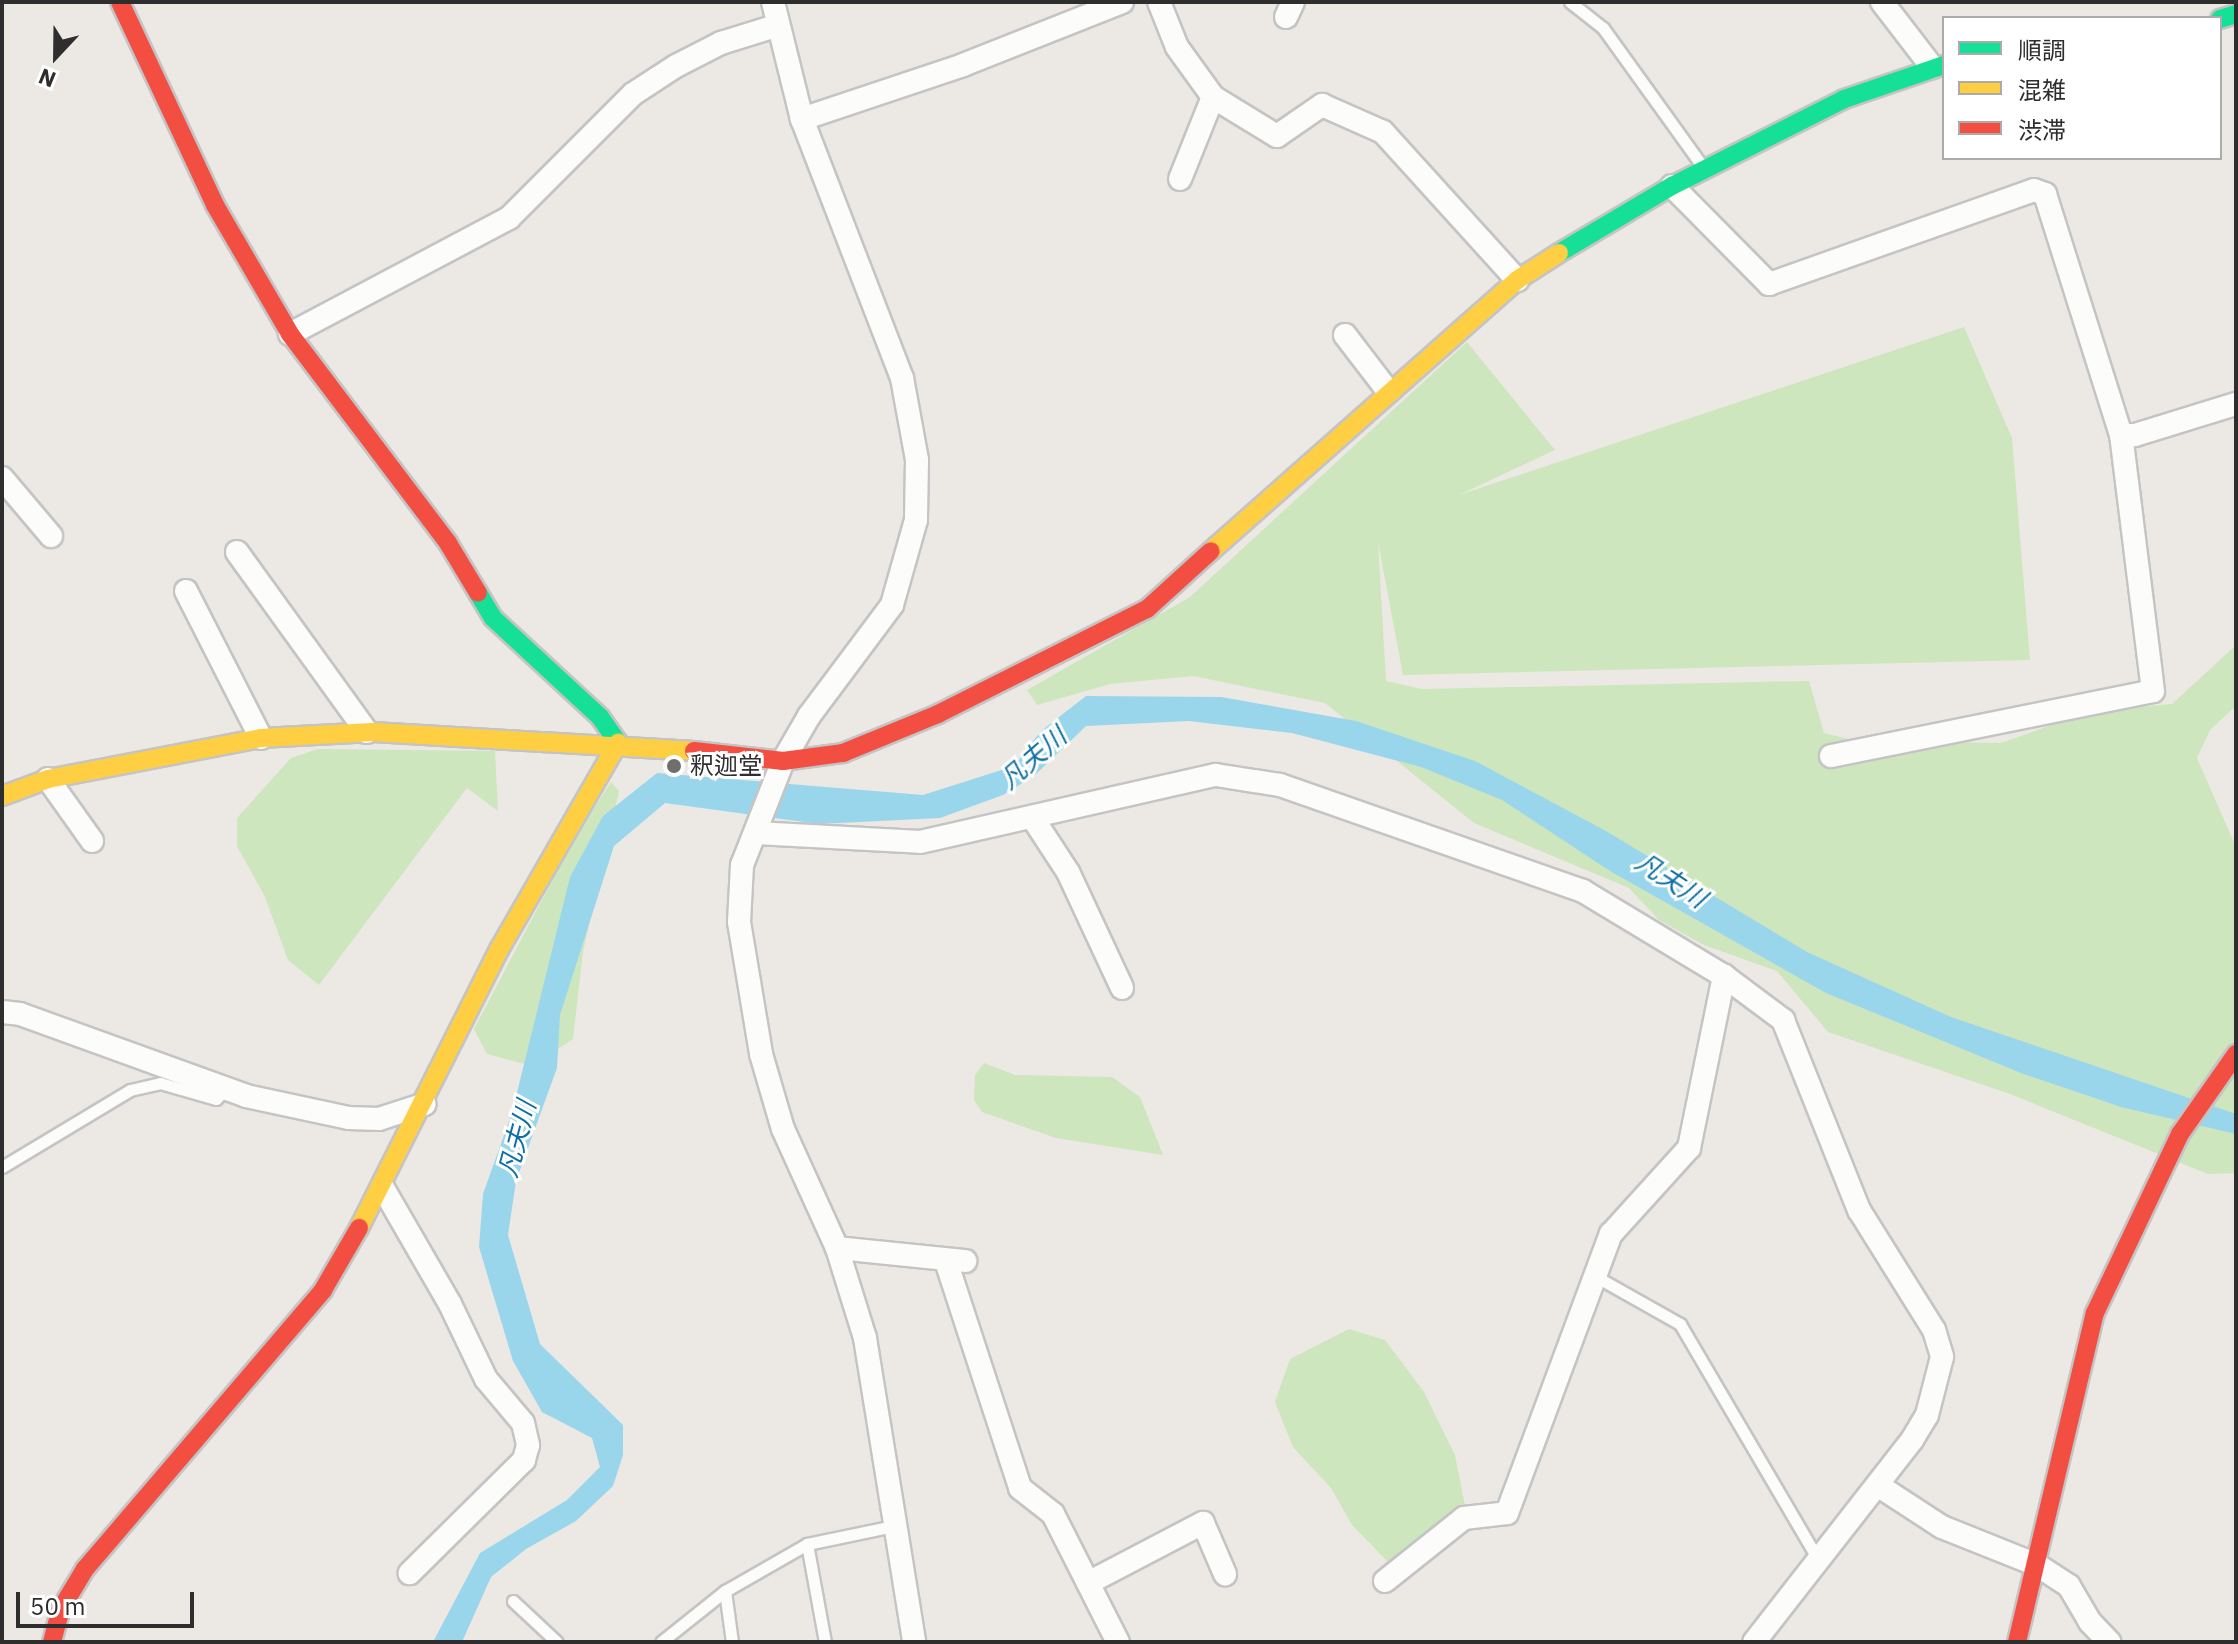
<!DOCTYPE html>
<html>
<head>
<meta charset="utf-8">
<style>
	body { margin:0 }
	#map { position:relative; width:2238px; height:1644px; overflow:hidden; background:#ece8e4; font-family:"IBM Plex Sans","Noto Sans JP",sans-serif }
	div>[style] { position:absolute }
	.green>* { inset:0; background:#cee6be }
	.water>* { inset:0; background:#99d6ec }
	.roads { filter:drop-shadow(2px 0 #c5c4c5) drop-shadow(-2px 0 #c5c4c5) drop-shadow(0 2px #c5c4c5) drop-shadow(0 -2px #c5c4c5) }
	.lane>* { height:11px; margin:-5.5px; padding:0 5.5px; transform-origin:5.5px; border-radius:5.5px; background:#fcfcfb }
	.street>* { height:22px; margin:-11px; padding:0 11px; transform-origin:11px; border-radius:11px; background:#fcfcfb }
	.fast>* { height:18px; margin:-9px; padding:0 9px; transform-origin:9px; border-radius:9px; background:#16e098 }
	.slow>* { height:18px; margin:-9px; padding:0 9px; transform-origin:9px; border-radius:9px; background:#ffcf43 }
	.jam>* { height:18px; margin:-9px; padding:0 9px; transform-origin:9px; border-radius:9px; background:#f24e42 }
	.dots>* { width:22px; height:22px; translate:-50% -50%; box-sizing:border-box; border:4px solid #fff; border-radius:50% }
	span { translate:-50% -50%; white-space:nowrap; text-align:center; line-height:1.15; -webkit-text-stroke:6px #fff; paint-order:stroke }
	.poi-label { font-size:24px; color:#2e2e2e }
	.left { translate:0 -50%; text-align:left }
	.water-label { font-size:26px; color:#0d6fa3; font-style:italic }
	.frame { position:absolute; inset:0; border:4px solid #2e2e2e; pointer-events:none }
	.legend { position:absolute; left:1942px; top:16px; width:280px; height:144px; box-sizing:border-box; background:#fff; border:2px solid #ababab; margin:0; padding:10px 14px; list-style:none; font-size:24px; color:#2e2e2e }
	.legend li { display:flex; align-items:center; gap:16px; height:40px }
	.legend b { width:40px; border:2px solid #ababab }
	.north { position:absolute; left:16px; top:16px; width:80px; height:80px; -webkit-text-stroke:6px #fff; paint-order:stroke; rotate:202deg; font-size:22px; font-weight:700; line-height:32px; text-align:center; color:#2e2e2e }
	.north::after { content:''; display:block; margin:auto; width:28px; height:36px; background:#2e2e2e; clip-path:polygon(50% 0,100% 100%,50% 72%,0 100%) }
	.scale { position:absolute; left:16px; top:1592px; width:178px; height:36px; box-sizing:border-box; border:4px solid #2e2e2e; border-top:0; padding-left:10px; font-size:24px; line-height:28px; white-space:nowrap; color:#2e2e2e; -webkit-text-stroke:6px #fff; paint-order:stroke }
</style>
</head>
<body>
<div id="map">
	<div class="green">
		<i style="clip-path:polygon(1964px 327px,2012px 438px,2030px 660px,1403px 675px,1378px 542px,1386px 681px,1422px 689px,1809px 681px,1824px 733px,1857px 741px,2001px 743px,2091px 711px,2172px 704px,2236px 645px,2236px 706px,2210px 730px,2197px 758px,2236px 847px,2236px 1173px,2208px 1174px,2010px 1094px,1828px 1032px,1777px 971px,1704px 945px,1659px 920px,1629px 888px,1474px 823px,1325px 703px,1193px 676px,1110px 684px,1037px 705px,1027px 690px,1190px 597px,1467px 342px,1555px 450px,1459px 495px)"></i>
		<i style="clip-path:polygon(318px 749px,495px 751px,498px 811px,467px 788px,319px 985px,288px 960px,265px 897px,237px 846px,237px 818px,291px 758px)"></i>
		<i style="clip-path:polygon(611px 782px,619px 791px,583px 952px,573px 1039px,532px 1066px,487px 1054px,474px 1029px,573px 841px)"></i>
		<i style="clip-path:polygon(984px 1063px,1015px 1075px,1112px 1077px,1140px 1097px,1163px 1155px,1056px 1138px,982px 1112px,974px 1100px,975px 1075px)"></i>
		<i style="clip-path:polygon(1349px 1329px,1385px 1340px,1424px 1392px,1455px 1455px,1466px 1511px,1391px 1565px,1352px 1525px,1331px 1488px,1293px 1447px,1275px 1402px,1290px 1359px)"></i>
	</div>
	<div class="water">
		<i style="clip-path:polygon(1086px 696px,1221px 697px,1356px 721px,1475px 761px,1606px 831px,1807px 952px,1951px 1017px,2236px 1114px,2236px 1134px,2121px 1107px,2021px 1073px,1826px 993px,1610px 871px,1502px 800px,1421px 767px,1292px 733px,1189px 721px,1086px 726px,1035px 775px,1003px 795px,940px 818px,819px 824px,665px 803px,614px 846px,560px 1015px,557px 1068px,516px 1181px,508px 1235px,540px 1344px,623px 1425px,623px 1455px,613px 1486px,576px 1521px,526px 1549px,491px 1577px,462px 1642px,433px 1642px,480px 1553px,567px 1500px,600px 1467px,592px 1438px,542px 1412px,513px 1361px,479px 1247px,483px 1194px,512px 1113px,570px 877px,603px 816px,657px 773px,923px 795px,1014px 766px,1041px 731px)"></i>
	</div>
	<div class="roads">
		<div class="lane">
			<i style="left:1570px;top:2px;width:42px;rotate:38.2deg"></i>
			<i style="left:1603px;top:28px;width:170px;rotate:54.3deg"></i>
			<i style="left:2px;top:1167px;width:149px;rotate:-31deg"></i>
			<i style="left:130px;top:1090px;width:31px;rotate:-13deg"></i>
			<i style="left:160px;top:1083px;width:58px;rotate:15.9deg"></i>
			<i style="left:216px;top:1099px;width:13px;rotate:-48deg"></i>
			<i style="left:1593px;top:1275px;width:100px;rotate:29.4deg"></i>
			<i style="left:1680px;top:1324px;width:275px;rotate:59.6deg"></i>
			<i style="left:807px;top:1544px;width:100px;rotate:79.6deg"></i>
			<i style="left:725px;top:1591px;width:51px;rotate:82.2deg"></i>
			<i style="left:513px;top:1601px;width:60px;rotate:43deg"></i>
			<i style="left:661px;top:1642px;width:82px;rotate:-38.6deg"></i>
			<i style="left:725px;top:1591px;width:95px;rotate:-29.8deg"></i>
			<i style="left:807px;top:1544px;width:89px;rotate:-11.7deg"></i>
		</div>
		<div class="street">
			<i style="left:773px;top:2px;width:121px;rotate:76.1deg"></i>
			<i style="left:802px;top:119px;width:278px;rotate:68.9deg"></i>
			<i style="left:902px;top:378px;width:83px;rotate:79.6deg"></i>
			<i style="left:917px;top:460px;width:60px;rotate:91deg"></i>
			<i style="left:916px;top:520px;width:88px;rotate:105.8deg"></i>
			<i style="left:892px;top:605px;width:139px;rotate:126.8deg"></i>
			<i style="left:809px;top:716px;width:52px;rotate:120deg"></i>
			<i style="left:783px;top:761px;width:112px;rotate:111.5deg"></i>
			<i style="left:742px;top:865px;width:57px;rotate:93deg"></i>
			<i style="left:739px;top:922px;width:134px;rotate:80.5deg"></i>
			<i style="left:761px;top:1054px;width:78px;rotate:73.7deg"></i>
			<i style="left:783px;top:1129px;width:131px;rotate:65.6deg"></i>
			<i style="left:837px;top:1248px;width:94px;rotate:72.7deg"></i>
			<i style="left:865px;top:1338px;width:308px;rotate:80.8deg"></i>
			<i style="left:1159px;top:2px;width:48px;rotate:68.2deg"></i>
			<i style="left:1177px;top:47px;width:62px;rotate:54.2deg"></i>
			<i style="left:1213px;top:97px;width:75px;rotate:31.4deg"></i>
			<i style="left:1277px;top:136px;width:55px;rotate:-34.6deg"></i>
			<i style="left:1322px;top:105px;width:67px;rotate:23.9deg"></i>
			<i style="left:1383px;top:132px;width:200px;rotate:47.8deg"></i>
			<i style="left:1882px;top:2px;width:82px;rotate:52.4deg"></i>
			<i style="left:1286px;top:17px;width:17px;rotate:-65deg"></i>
			<i style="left:802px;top:119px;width:170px;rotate:-18.5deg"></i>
			<i style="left:963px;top:65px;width:171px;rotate:-21.6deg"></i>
			<i style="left:1180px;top:179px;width:88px;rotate:-68.1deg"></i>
			<i style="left:1672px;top:186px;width:138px;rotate:45.3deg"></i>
			<i style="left:1769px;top:284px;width:281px;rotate:-19.5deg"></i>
			<i style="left:2034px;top:190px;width:12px;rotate:20deg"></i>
			<i style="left:2045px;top:194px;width:253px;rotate:72.5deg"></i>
			<i style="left:2121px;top:435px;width:14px"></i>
			<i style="left:2135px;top:435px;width:106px;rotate:-17.1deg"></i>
			<i style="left:290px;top:334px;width:248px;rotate:-27.9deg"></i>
			<i style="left:509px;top:218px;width:175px;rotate:-45deg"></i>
			<i style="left:633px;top:94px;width:51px;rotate:-33.1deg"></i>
			<i style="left:676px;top:66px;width:51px;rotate:-27.1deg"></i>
			<i style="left:721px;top:43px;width:58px;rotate:-17.2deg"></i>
			<i style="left:1345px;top:335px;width:71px;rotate:52.5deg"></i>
			<i style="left:2px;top:478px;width:76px;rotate:49.8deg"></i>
			<i style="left:237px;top:552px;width:222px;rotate:54.2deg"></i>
			<i style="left:186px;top:591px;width:165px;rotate:63deg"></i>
			<i style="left:1831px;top:756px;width:328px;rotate:-11.4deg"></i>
			<i style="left:2153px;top:691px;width:258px;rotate:-97.1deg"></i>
			<i style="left:48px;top:779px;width:76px;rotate:54.6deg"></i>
			<i style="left:1032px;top:817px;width:66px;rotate:56.8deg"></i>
			<i style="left:1068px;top:872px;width:128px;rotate:65deg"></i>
			<i style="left:756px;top:833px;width:164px;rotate:3.1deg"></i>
			<i style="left:920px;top:842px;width:303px;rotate:-12.8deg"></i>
			<i style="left:1216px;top:775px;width:65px;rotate:8.9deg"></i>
			<i style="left:1280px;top:785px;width:321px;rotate:19.3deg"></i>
			<i style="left:1583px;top:891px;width:165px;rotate:31.1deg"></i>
			<i style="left:1724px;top:976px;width:74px;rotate:36.7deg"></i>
			<i style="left:1783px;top:1020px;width:205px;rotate:68.2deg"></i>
			<i style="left:1859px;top:1210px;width:142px;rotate:58deg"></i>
			<i style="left:1934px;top:1330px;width:28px;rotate:73deg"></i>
			<i style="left:1942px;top:1357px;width:60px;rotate:104.5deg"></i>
			<i style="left:1927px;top:1415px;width:29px;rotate:121deg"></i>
			<i style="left:1912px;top:1440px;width:256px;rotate:128deg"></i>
			<i style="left:2px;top:1012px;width:18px;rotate:6deg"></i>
			<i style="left:20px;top:1014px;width:240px;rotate:19.9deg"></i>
			<i style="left:246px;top:1096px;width:105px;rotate:12.1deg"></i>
			<i style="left:349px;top:1118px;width:30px;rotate:2deg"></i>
			<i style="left:379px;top:1119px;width:48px;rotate:-18.1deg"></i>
			<i style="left:383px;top:1188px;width:134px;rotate:60deg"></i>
			<i style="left:450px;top:1304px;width:83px;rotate:64.4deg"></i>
			<i style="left:486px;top:1379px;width:57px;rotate:49.9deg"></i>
			<i style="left:523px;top:1423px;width:23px;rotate:77deg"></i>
			<i style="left:528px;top:1445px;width:16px;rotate:105deg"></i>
			<i style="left:524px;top:1460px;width:161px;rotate:135.3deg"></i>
			<i style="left:837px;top:1248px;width:129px;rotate:5.8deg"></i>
			<i style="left:946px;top:1261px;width:239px;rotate:71.9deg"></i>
			<i style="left:1020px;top:1488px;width:42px;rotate:38.2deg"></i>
			<i style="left:1053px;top:1514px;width:144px;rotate:63.1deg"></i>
			<i style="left:1879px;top:1486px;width:75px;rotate:33.1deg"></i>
			<i style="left:1942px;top:1527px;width:102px;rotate:21.8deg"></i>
			<i style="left:2037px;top:1565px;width:38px;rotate:33deg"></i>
			<i style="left:2069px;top:1586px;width:42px;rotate:59.7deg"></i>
			<i style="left:2090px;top:1622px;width:28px;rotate:46deg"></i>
			<i style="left:1385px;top:1581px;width:101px;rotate:-38.6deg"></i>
			<i style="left:1464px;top:1518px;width:43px;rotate:-6.6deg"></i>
			<i style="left:1507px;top:1513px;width:298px;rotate:-69.6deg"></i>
			<i style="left:1611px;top:1234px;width:116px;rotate:-47.8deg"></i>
			<i style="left:1689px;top:1148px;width:176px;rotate:-78.5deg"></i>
			<i style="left:1088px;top:1583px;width:130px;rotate:-27.6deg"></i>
			<i style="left:1203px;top:1523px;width:56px;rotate:66.7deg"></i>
		</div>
		<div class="fast">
			<i style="left:2220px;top:19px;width:17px;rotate:-17deg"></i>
			<i style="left:1559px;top:253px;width:131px;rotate:-30.7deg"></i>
			<i style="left:1672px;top:186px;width:193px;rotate:-26.8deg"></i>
			<i style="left:1844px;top:99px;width:106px;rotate:-18.8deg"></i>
			<i style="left:478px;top:593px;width:29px;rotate:59deg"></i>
			<i style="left:493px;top:618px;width:146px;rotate:42.8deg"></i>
			<i style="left:600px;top:717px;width:32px;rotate:55deg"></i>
		</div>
		<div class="slow">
			<i style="left:1211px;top:551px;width:409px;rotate:-41.5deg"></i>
			<i style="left:1517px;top:280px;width:50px;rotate:-32.7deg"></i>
			<i style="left:2px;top:796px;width:49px;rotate:-20.3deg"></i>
			<i style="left:48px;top:779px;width:217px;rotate:-10.9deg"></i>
			<i style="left:261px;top:738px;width:112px;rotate:-3.1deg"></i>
			<i style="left:373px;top:732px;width:322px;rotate:3.4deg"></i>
			<i style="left:359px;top:1228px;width:313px;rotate:-63.3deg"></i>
			<i style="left:500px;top:948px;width:237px;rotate:-60.1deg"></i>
		</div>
		<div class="jam">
			<i style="left:120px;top:2px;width:224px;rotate:64.9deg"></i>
			<i style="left:215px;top:205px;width:149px;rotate:59.8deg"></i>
			<i style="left:290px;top:334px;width:262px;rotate:52.9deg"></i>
			<i style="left:448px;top:543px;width:58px;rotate:59deg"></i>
			<i style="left:694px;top:751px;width:90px;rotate:6.4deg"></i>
			<i style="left:783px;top:761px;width:61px;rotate:-7.6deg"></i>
			<i style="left:843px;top:753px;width:103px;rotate:-22.3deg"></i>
			<i style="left:938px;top:714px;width:234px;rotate:-26.7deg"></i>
			<i style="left:1147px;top:609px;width:86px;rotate:-42.2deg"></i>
			<i style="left:52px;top:1642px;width:34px;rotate:-75deg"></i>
			<i style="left:61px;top:1609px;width:47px;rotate:-59deg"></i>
			<i style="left:85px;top:1569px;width:367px;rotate:-49.5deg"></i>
			<i style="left:323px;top:1290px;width:72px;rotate:-59.9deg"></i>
			<i style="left:2017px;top:1642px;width:338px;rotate:-76.7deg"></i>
			<i style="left:2095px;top:1313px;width:198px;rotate:-64.6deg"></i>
			<i style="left:2180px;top:1134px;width:98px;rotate:-55deg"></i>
		</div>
	</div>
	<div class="dots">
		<i style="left:674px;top:766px;background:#706f6e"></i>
	</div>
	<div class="poi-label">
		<span class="left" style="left:690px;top:766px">釈迦堂</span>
	</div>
	<div class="water-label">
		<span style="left:1033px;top:758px;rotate:-41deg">凡夫川</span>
		<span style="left:1671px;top:880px;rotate:33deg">凡夫川</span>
		<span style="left:517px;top:1139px;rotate:-75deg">凡夫川</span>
	</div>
	<div class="frame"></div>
	<ul class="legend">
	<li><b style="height:10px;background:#16e098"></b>順調</li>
	<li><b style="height:10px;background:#ffcf43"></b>混雑</li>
	<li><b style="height:10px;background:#f24e42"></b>渋滞</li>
	</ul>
	<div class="north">N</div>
	<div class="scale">50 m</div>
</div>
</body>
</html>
